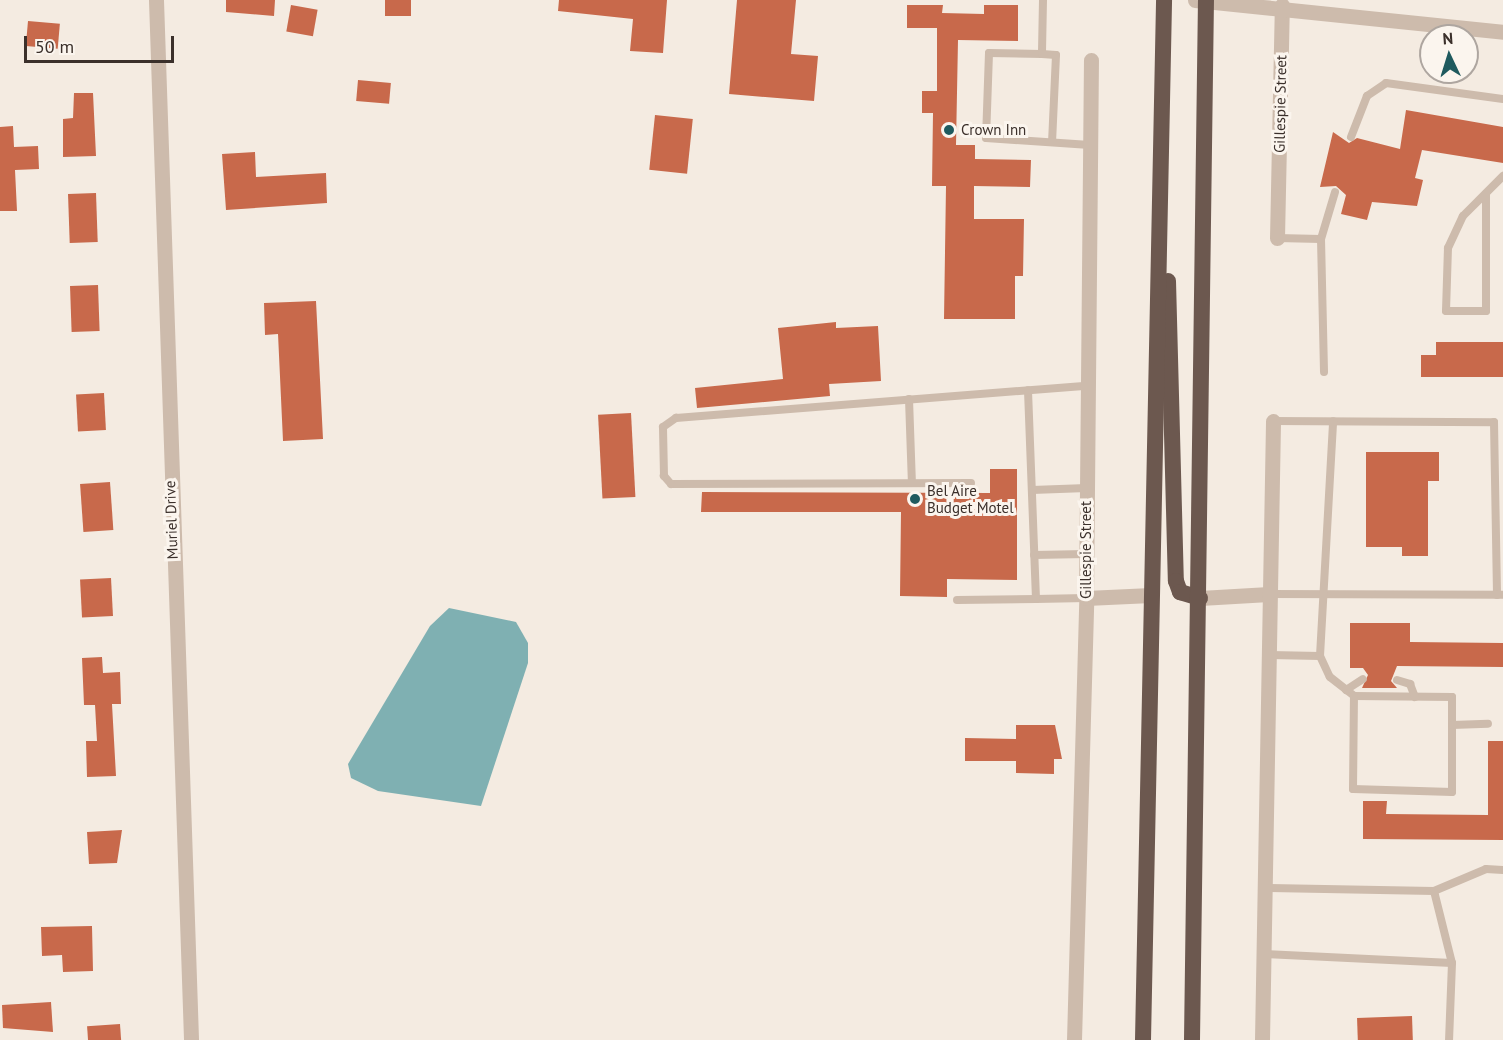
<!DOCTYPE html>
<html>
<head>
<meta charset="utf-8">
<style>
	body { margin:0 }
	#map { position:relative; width:1503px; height:1040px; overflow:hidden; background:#f4ebe1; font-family:"PT Sans",sans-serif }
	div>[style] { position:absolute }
	.water>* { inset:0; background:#7fb0b2 }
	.building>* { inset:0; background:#c8694b; transform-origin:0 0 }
	.service>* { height:8px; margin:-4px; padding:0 4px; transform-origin:4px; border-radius:4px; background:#cdbbac }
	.minor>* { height:15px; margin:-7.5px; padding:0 7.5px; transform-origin:7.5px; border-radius:7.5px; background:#cdbbac }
	.tertiary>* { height:15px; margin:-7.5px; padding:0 7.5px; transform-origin:7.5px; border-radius:7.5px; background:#cdbbac }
	.trunk>* { height:16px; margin:-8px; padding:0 8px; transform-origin:8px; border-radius:8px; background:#6c584f }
	.dots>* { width:16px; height:16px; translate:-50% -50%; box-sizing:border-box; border:3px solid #fbf5ee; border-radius:50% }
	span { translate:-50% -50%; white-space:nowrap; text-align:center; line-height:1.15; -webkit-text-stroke:6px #fbf5ee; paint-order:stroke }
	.street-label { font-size:15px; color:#3b302b }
	.poi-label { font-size:15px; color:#3b302b }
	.left { translate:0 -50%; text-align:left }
	.north { position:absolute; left:1419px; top:24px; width:60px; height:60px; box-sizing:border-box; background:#fbf5ee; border:2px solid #aea6a0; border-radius:50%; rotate:356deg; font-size:16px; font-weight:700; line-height:24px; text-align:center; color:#3b302b }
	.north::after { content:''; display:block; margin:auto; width:21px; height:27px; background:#1f5a5e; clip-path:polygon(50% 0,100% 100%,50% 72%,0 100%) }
	.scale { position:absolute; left:24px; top:36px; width:150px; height:27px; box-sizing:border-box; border:3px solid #3b302b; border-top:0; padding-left:8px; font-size:18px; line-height:21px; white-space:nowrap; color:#3b302b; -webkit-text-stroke:4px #fbf5ee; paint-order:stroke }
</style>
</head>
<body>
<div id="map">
	<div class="water">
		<i style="clip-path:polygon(449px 608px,516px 622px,528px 643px,528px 663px,481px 806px,378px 791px,351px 778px,348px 764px,430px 626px)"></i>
	</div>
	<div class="building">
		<i style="clip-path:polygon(226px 0,275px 0,274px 16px,226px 12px)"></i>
		<i style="left:385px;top:0;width:26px;height:16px"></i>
		<i style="clip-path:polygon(559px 0,667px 0,663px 53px,630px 51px,633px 19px,558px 11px)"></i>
		<i style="clip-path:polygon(737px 0,796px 0,791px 54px,818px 56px,814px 101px,729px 94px)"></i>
		<i style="left:291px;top:5px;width:27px;height:27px;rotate:10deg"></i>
		<i style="clip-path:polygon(907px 5px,943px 5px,942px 13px,984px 14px,984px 5px,1018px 5px,1018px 41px,958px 40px,956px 145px,975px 145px,975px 159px,1031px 160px,1030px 187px,974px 186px,974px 219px,1024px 219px,1023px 276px,1015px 276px,1015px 319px,944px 319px,946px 186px,932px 186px,933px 113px,922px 113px,922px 91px,937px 91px,937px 28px,907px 28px)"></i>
		<i style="left:28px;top:21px;width:32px;height:25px;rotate:5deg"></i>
		<i style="left:358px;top:80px;width:33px;height:21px;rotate:5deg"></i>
		<i style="clip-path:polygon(74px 93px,93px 93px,96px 156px,63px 157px,63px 119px,73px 118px)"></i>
		<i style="clip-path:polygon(1406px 110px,1503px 127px,1503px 163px,1422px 150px,1415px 178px,1423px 180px,1417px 206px,1372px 202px,1367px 220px,1341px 214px,1346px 195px,1336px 186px,1320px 187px,1333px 132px,1349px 143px,1357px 138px,1400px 149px)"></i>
		<i style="left:655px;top:115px;width:38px;height:55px;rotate:6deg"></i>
		<i style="clip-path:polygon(13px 126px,14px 147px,38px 146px,39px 169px,15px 170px,17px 211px,0 211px,0 127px)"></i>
		<i style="clip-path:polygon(255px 152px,256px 177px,326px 173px,327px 203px,226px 210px,222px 154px)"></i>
		<i style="left:96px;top:193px;width:49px;height:28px;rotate:88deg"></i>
		<i style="left:98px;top:285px;width:46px;height:28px;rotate:88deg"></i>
		<i style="clip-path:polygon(316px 301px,323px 439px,283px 441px,278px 334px,265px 335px,264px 303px)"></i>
		<i style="clip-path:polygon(836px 322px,836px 328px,878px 326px,881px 381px,829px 384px,830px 396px,697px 408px,695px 388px,783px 379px,778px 328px)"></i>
		<i style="clip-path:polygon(1436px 342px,1503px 342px,1503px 377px,1421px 377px,1421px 355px,1436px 355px)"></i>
		<i style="left:104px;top:393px;width:37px;height:28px;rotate:87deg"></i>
		<i style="left:631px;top:413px;width:84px;height:33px;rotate:87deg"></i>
		<i style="clip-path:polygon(1366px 452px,1439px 452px,1439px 481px,1428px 481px,1428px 556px,1402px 556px,1402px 547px,1366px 547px)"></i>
		<i style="clip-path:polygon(990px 469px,1017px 469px,1017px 580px,947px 579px,947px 597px,900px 596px,901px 512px,701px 512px,702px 492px,990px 493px)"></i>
		<i style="left:110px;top:482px;width:48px;height:30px;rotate:86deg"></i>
		<i style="left:111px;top:578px;width:38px;height:31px;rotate:87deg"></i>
		<i style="clip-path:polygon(1350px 623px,1410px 623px,1410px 642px,1503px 643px,1503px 667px,1397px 666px,1391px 681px,1397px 688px,1362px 688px,1368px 675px,1363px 668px,1350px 668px)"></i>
		<i style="clip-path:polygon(102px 657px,103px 673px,120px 672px,121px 704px,112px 704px,116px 776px,87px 777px,86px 741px,97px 741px,95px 705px,84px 705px,82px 658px)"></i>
		<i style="clip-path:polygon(1016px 725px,1055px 725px,1062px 759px,1054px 759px,1054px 774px,1016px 773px,1016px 761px,965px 761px,965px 738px,1016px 739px)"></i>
		<i style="clip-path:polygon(1488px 741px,1503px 741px,1503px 840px,1363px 839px,1363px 801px,1387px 801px,1386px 814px,1488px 815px)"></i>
		<i style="clip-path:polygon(122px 830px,117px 863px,89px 864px,87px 832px)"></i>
		<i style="clip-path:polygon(92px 926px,93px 971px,63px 972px,62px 955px,42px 956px,41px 927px)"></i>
		<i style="clip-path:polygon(51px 1002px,53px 1032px,3px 1028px,2px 1005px)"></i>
		<i style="left:1412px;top:1016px;width:24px;height:55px;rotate:88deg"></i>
		<i style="left:120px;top:1024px;width:16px;height:33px;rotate:86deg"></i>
	</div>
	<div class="service">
		<i style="left:1043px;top:0;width:54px;rotate:91.1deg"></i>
		<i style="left:1042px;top:54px;width:53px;rotate:-178.9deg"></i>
		<i style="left:989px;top:53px;width:85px;rotate:92deg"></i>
		<i style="left:986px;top:138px;width:104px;rotate:3.9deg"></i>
		<i style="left:1042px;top:54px;width:14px;rotate:4deg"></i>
		<i style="left:1056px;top:55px;width:87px;rotate:92.6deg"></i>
		<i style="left:1351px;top:137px;width:44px;rotate:-68.7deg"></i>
		<i style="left:1367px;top:96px;width:23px;rotate:-34deg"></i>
		<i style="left:1386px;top:83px;width:118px;rotate:7.8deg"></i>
		<i style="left:1486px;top:194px;width:117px;rotate:90deg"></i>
		<i style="left:1486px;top:311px;width:40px;rotate:180deg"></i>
		<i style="left:1446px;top:311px;width:63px;rotate:-88.2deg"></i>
		<i style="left:1448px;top:248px;width:35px;rotate:-65deg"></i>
		<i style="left:1463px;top:216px;width:57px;rotate:-45deg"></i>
		<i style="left:1277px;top:238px;width:44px;rotate:1.3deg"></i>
		<i style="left:1321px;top:239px;width:49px;rotate:-73.4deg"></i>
		<i style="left:1321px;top:239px;width:133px;rotate:88.7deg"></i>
		<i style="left:909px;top:399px;width:84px;rotate:88deg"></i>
		<i style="left:1273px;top:421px;width:221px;rotate:0.3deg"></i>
		<i style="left:1494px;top:422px;width:173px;rotate:89deg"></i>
		<i style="left:971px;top:483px;width:300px;rotate:179.8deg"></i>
		<i style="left:671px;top:484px;width:11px;rotate:-131deg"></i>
		<i style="left:664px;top:476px;width:49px;rotate:-91.2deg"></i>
		<i style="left:663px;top:427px;width:16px;rotate:-35deg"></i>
		<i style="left:676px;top:418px;width:412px;rotate:-4.5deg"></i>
		<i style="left:1032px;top:490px;width:55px;rotate:-2.1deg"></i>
		<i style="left:1034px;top:555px;width:52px;rotate:-1.1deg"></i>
		<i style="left:1269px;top:594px;width:234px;rotate:0.2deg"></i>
		<i style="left:1036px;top:599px;width:50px;rotate:-1.1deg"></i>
		<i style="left:957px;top:600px;width:79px;rotate:-0.7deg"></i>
		<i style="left:1036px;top:599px;width:209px;rotate:-92.2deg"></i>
		<i style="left:1268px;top:655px;width:52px;rotate:1.1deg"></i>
		<i style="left:1320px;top:656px;width:23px;rotate:65deg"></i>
		<i style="left:1330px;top:677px;width:31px;rotate:38deg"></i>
		<i style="left:1354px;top:696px;width:98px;rotate:0.6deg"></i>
		<i style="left:1452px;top:697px;width:95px;rotate:90deg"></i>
		<i style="left:1452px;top:792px;width:99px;rotate:-178.3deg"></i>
		<i style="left:1353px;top:789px;width:93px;rotate:-89.4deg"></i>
		<i style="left:1320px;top:656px;width:235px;rotate:-86.8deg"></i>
		<i style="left:1397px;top:680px;width:14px;rotate:17deg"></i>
		<i style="left:1410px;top:684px;width:14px;rotate:69deg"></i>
		<i style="left:1346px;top:690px;width:20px;rotate:-33deg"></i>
		<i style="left:1452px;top:725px;width:36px;rotate:-2deg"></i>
		<i style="left:1264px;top:888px;width:170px;rotate:1deg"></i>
		<i style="left:1434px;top:891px;width:56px;rotate:-22.9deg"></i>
		<i style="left:1486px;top:869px;width:17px;rotate:3deg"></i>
		<i style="left:1434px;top:891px;width:74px;rotate:76deg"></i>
		<i style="left:1452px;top:963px;width:77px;rotate:92.2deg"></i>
		<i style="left:1263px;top:954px;width:189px;rotate:2.7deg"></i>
	</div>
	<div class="minor">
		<i style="left:156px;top:0;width:1041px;rotate:88.07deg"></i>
		<i style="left:1277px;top:238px;width:233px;rotate:-88.8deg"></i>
		<i style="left:1086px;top:598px;width:65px;rotate:-2.6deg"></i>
		<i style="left:1200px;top:598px;width:69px;rotate:-3.3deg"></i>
		<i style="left:1074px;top:1040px;width:442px;rotate:-88.4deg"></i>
		<i style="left:1086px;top:598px;width:538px;rotate:-89.47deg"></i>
		<i style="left:1262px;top:1040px;width:619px;rotate:-88.98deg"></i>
	</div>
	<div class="tertiary">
		<i style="left:1195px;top:0;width:310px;rotate:5.9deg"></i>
	</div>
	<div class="trunk">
		<i style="left:1168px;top:281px;width:300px;rotate:88.5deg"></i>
		<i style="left:1176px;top:581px;width:12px;rotate:70deg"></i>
		<i style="left:1180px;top:592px;width:21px;rotate:17deg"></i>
		<i style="left:1143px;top:1040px;width:1040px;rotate:-88.84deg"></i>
		<i style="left:1192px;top:1040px;width:1040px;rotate:-89.23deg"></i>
	</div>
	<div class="dots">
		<i style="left:949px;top:130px;background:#1f5a5e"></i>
		<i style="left:915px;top:499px;background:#1f5a5e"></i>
	</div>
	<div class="street-label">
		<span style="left:1280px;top:104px;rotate:-89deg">Gillespie Street</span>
		<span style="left:171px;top:520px;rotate:-92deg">Muriel Drive</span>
		<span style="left:1086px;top:550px;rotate:-90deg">Gillespie Street</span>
	</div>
	<div class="poi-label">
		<span class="left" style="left:961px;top:130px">Crown Inn</span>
		<span class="left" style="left:927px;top:499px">Bel Aire<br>Budget Motel</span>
	</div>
	<div class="north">N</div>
	<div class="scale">50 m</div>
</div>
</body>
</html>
